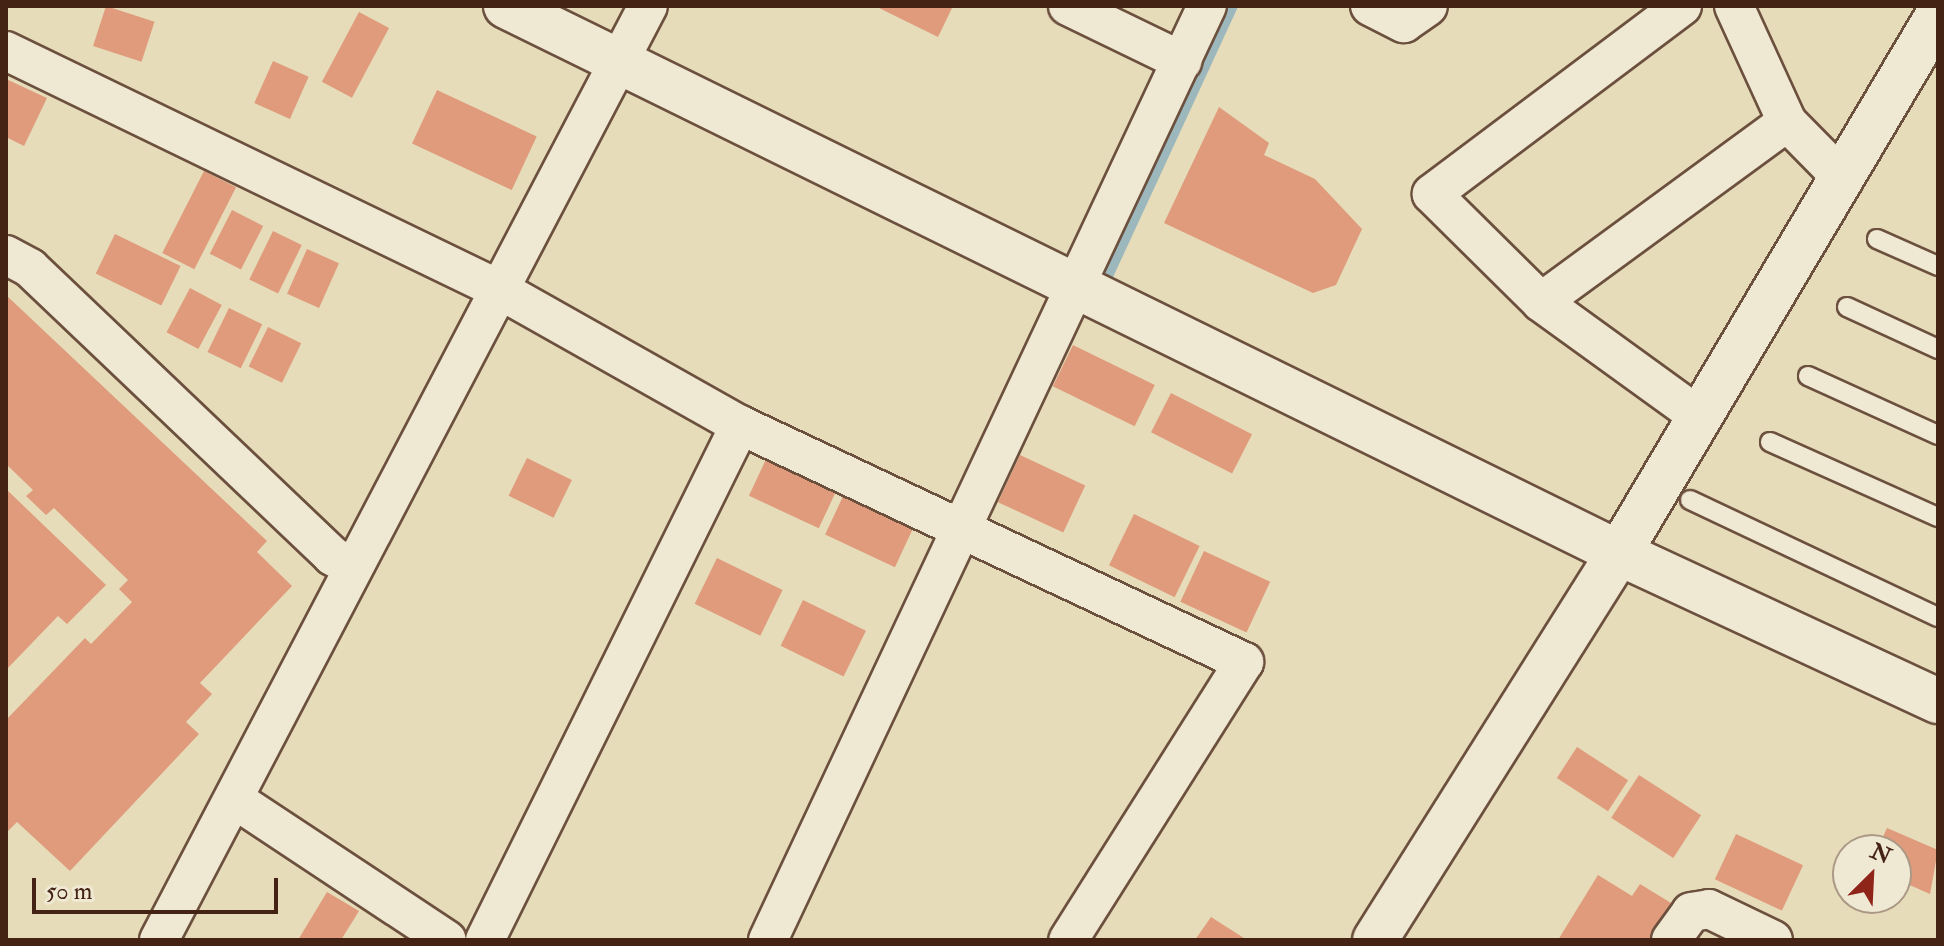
<!DOCTYPE html>
<html>
<head>
<meta charset="utf-8">
<style>
	body { margin:0 }
	#map { position:relative; width:1944px; height:946px; overflow:hidden; background:#e6dcba; font-family:"IM FELL Double Pica",serif }
	div>[style] { position:absolute }
	.stream>* { height:10px; margin:-5px; padding:0 5px; transform-origin:5px; border-radius:5px; background:#9db8bc }
	.building>* { inset:0; background:#df9b7b; transform-origin:0 0 }
	.roads { filter:drop-shadow(2px 0 #6c503e) drop-shadow(-2px 0 #6c503e) drop-shadow(0 2px #6c503e) drop-shadow(0 -2px #6c503e) }
	.service>* { height:18px; margin:-9px; padding:0 9px; transform-origin:9px; border-radius:9px; background:#efe8d2 }
	.minor>* { height:38px; margin:-19px; padding:0 19px; transform-origin:19px; border-radius:19px; background:#efe8d2 }
	.tertiary>* { height:44px; margin:-22px; padding:0 22px; transform-origin:22px; border-radius:22px; background:#efe8d2 }
	span { translate:-50% -50%; white-space:nowrap; text-align:center; line-height:1.15; -webkit-text-stroke:8px #efe8d2; paint-order:stroke }
	.frame { position:absolute; inset:0; border:8px solid #442214; pointer-events:none }
	.north { position:absolute; left:1832px; top:834px; width:80px; height:80px; box-sizing:border-box; background:#efe8d2; border:2px solid #ab9986; border-radius:50%; rotate:24deg; font-size:22px; font-weight:700; line-height:32px; text-align:center; color:#442214 }
	.north::after { content:''; display:block; margin:auto; width:28px; height:36px; background:#8f2418; clip-path:polygon(50% 0,100% 100%,50% 72%,0 100%) }
	.scale { position:absolute; left:32px; top:878px; width:246px; height:36px; box-sizing:border-box; border:4px solid #442214; border-top:0; padding-left:10px; font-size:24px; line-height:28px; white-space:nowrap; color:#442214; -webkit-text-stroke:6px #efe8d2; paint-order:stroke }
</style>
</head>
<body>
<div id="map">
	<div class="stream">
		<i style="left:1103px;top:287px;width:310px;rotate:-65.2deg"></i>
	</div>
	<div class="building">
		<i style="left:106px;top:6px;width:51px;height:42px;rotate:18deg"></i>
		<i style="clip-path:polygon(875px 6px,953px 6px,938px 37px)"></i>
		<i style="left:359px;top:12px;width:34px;height:79px;rotate:28deg"></i>
		<i style="left:273px;top:61px;width:39px;height:46px;rotate:24deg"></i>
		<i style="clip-path:polygon(6px 79px,47px 98px,24px 146px,6px 137px)"></i>
		<i style="left:437px;top:90px;width:110px;height:59px;rotate:25deg"></i>
		<i style="clip-path:polygon(1219px 107px,1269px 143px,1264px 155px,1315px 179px,1362px 229px,1336px 285px,1313px 293px,1164px 223px)"></i>
		<i style="left:204px;top:171px;width:36px;height:92px;rotate:27deg"></i>
		<i style="left:232px;top:210px;width:35px;height:49px;rotate:27deg"></i>
		<i style="left:273px;top:231px;width:32px;height:54px;rotate:26deg"></i>
		<i style="left:115px;top:234px;width:73px;height:44px;rotate:26deg"></i>
		<i style="left:307px;top:249px;width:35px;height:49px;rotate:24deg"></i>
		<i style="left:190px;top:288px;width:36px;height:50px;rotate:28deg"></i>
		<i style="clip-path:polygon(6px 295px,267px 541px,257px 552px,292px 586px,200px 683px,212px 694px,186px 722px,199px 734px,70px 871px,17px 822px,6px 833px,6px 720px,85px 638px,91px 644px,132px 602px,119px 589px,128px 580px,54px 508px,46px 515px,26px 496px,33px 490px,6px 464px)"></i>
		<i style="left:229px;top:308px;width:37px;height:49px;rotate:26deg"></i>
		<i style="left:268px;top:327px;width:37px;height:44px;rotate:26deg"></i>
		<i style="left:1073px;top:345px;width:91px;height:46px;rotate:26deg"></i>
		<i style="left:1171px;top:393px;width:91px;height:44px;rotate:27deg"></i>
		<i style="left:768px;top:455px;width:77px;height:45px;rotate:25deg"></i>
		<i style="left:1020px;top:455px;width:72px;height:52px;rotate:25deg"></i>
		<i style="left:527px;top:458px;width:50px;height:42px;rotate:26deg"></i>
		<i style="clip-path:polygon(6px 489px,106px 585px,67px 624px,58px 616px,6px 670px)"></i>
		<i style="left:845px;top:492px;width:77px;height:47px;rotate:25deg"></i>
		<i style="left:1134px;top:514px;width:73px;height:57px;rotate:26deg"></i>
		<i style="left:1204px;top:551px;width:73px;height:56px;rotate:25deg"></i>
		<i style="left:717px;top:558px;width:73px;height:51px;rotate:26deg"></i>
		<i style="left:803px;top:600px;width:70px;height:51px;rotate:26deg"></i>
		<i style="left:1577px;top:747px;width:61px;height:37px;rotate:33deg"></i>
		<i style="left:1639px;top:775px;width:74px;height:51px;rotate:33deg"></i>
		<i style="clip-path:polygon(1887px 828px,1938px 850px,1930px 894px,1896px 879px,1896px 850px,1877px 850px)"></i>
		<i style="left:1736px;top:834px;width:74px;height:50px;rotate:25deg"></i>
		<i style="clip-path:polygon(1598px 875px,1632px 896px,1640px 884px,1676px 906px,1654px 940px,1558px 940px)"></i>
		<i style="clip-path:polygon(327px 892px,359px 911px,341px 940px,298px 940px)"></i>
		<i style="clip-path:polygon(1211px 917px,1247px 940px,1195px 940px)"></i>
	</div>
	<div class="roads">
		<div class="service">
			<i style="left:1877px;top:239px;width:67px;rotate:23.9deg"></i>
			<i style="left:1847px;top:307px;width:100px;rotate:24.8deg"></i>
			<i style="left:1808px;top:376px;width:143px;rotate:24.4deg"></i>
			<i style="left:1770px;top:442px;width:184px;rotate:24.1deg"></i>
			<i style="left:1690px;top:500px;width:274px;rotate:25.3deg"></i>
		</div>
		<div class="minor">
			<i style="left:1068px;top:6px;width:127px;rotate:25.8deg"></i>
			<i style="left:1370px;top:6px;width:38px;rotate:27deg"></i>
			<i style="left:1404px;top:23px;width:29px;rotate:-35deg"></i>
			<i style="left:1682px;top:6px;width:313px;rotate:143.1deg"></i>
			<i style="left:1432px;top:194px;width:153px;rotate:44.7deg"></i>
			<i style="left:1541px;top:302px;width:198px;rotate:35.9deg"></i>
			<i style="left:1734px;top:6px;width:128px;rotate:65.4deg"></i>
			<i style="left:1787px;top:122px;width:81px;rotate:45.5deg"></i>
			<i style="left:6px;top:51px;width:549px;rotate:25.82deg"></i>
			<i style="left:500px;top:290px;width:275px;rotate:29.4deg"></i>
			<i style="left:740px;top:425px;width:557px;rotate:25.18deg"></i>
			<i style="left:1244px;top:662px;width:329px;rotate:122.3deg"></i>
			<i style="left:6px;top:255px;width:27px;rotate:28deg"></i>
			<i style="left:30px;top:268px;width:417px;rotate:43.6deg"></i>
			<i style="left:332px;top:556px;width:24px;rotate:28deg"></i>
			<i style="left:1541px;top:302px;width:305px;rotate:-36.2deg"></i>
			<i style="left:234px;top:799px;width:255px;rotate:33.5deg"></i>
			<i style="left:159px;top:940px;width:1054px;rotate:-62.37deg"></i>
			<i style="left:485px;top:940px;width:575px;rotate:-63.66deg"></i>
			<i style="left:768px;top:940px;width:1032px;rotate:-64.83deg"></i>
			<i style="left:1671px;top:940px;width:34px;rotate:-54deg"></i>
			<i style="left:1691px;top:912px;width:18px;rotate:-9deg"></i>
			<i style="left:1709px;top:909px;width:71px;rotate:25.8deg"></i>
		</div>
		<div class="tertiary">
			<i style="left:506px;top:6px;width:1240px;rotate:26.17deg"></i>
			<i style="left:1619px;top:553px;width:352px;rotate:24.9deg"></i>
			<i style="left:1375px;top:940px;width:457px;rotate:-57.8deg"></i>
			<i style="left:1619px;top:553px;width:625px;rotate:-59.33deg"></i>
		</div>
	</div>
	<div class="frame"></div>
	<div class="north">N</div>
	<div class="scale">50 m</div>
</div>
</body>
</html>
